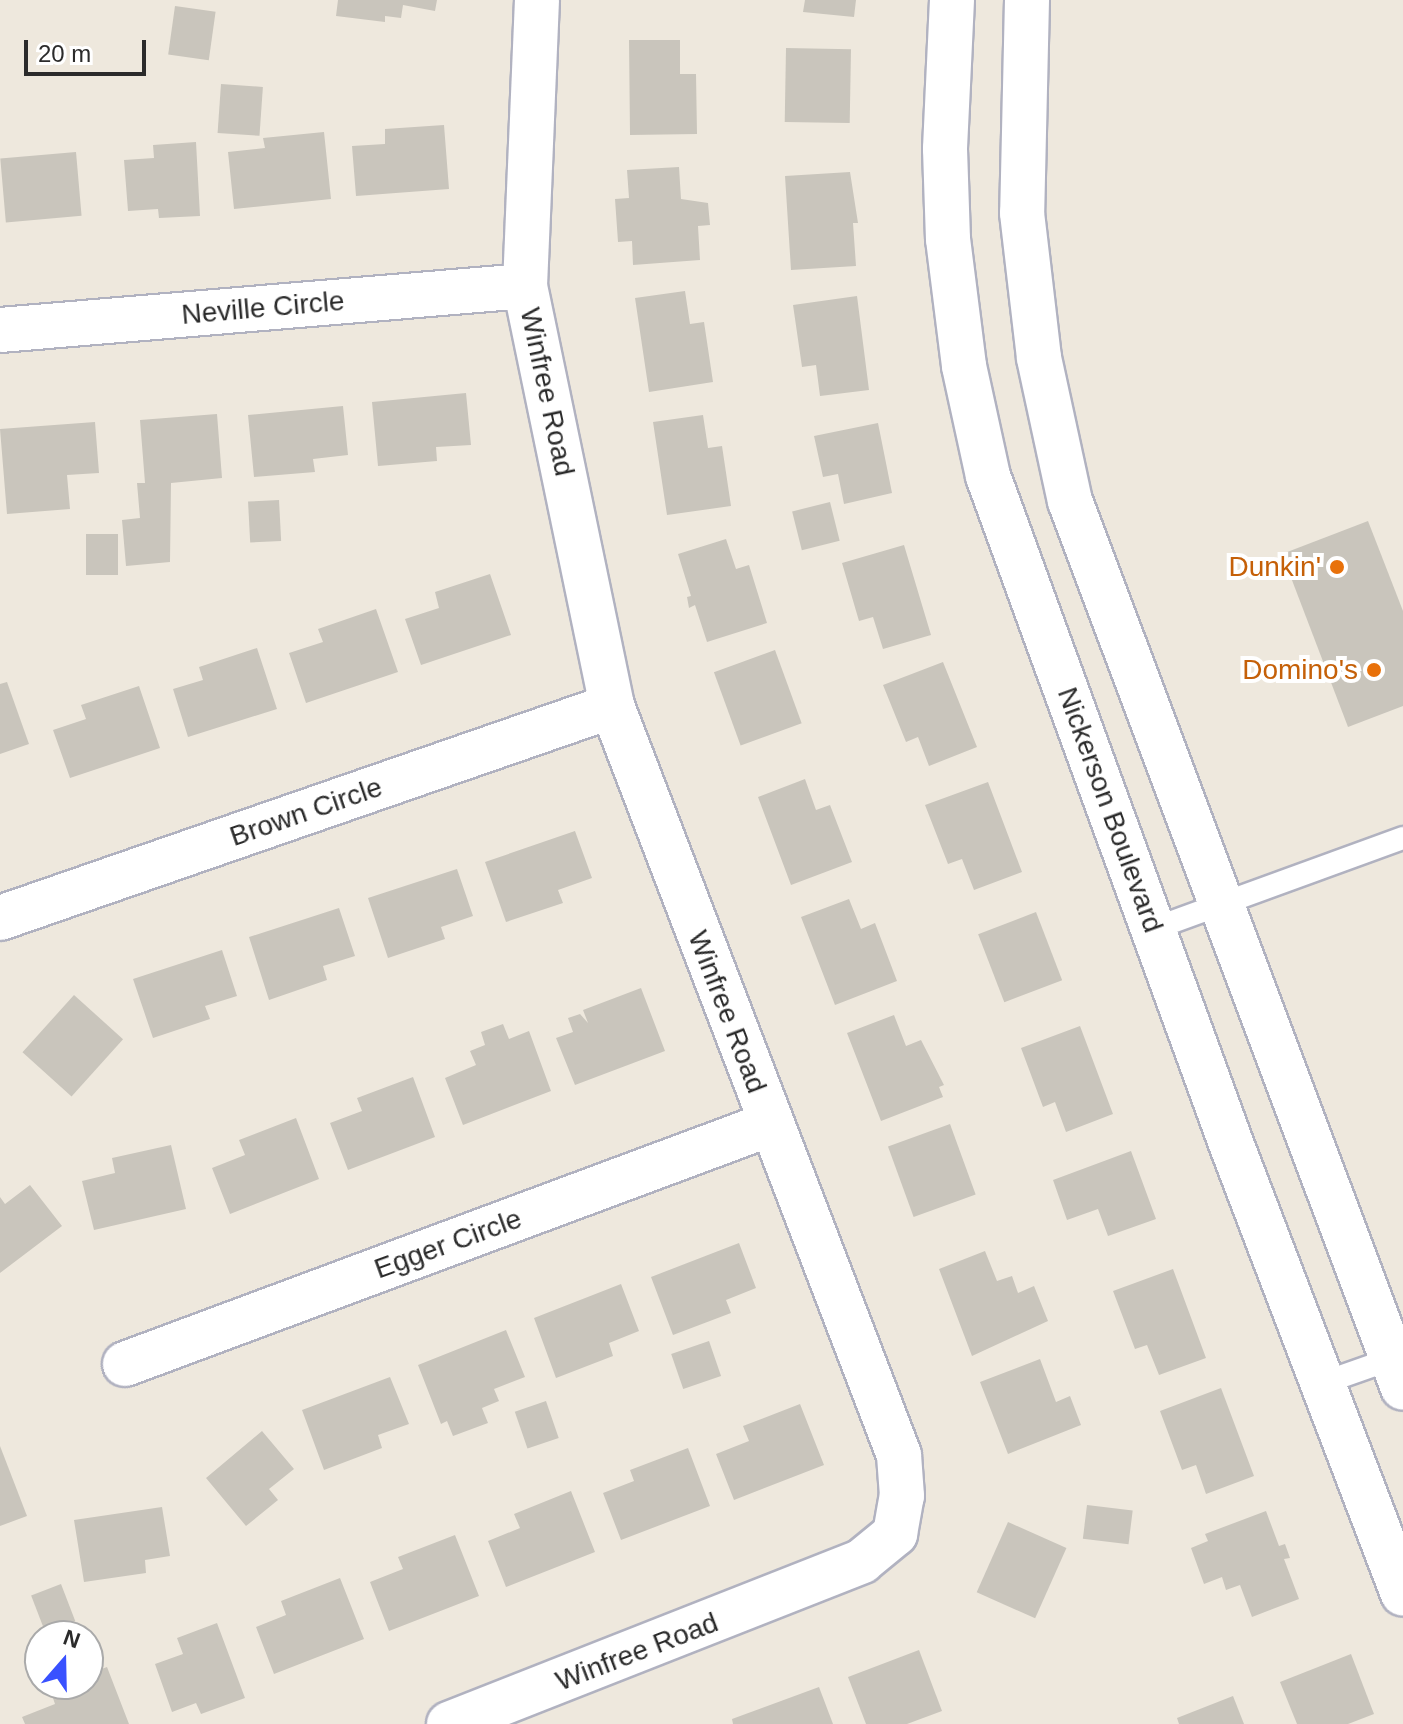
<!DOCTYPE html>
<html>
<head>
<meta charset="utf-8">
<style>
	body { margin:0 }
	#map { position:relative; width:1403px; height:1724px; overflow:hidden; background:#eee8dd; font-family:Arial,sans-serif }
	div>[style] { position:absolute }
	.building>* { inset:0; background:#c9c5bc; transform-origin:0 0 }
	.roads { filter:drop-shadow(2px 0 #b1b2c0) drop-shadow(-2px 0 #b1b2c0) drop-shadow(0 2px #b1b2c0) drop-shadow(0 -2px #b1b2c0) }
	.lane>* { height:22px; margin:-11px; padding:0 11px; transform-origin:11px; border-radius:11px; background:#fff }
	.street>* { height:44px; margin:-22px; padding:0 22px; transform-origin:22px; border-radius:22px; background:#fff }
	.secondary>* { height:44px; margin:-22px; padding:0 22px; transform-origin:22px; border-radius:22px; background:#fff }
	.dots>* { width:22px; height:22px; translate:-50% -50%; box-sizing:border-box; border:4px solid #fff; border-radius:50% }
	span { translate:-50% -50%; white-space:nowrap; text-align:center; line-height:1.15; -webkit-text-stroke:8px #fff; paint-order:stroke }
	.street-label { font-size:28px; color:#2b2b2b }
	.food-label { font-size:28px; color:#c56008 }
	.right { translate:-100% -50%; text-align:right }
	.north { position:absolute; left:24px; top:1620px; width:80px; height:80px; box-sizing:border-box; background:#fff; border:2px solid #aaa; border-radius:50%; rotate:20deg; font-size:22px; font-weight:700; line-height:32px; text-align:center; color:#2b2b2b }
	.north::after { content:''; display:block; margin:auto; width:28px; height:36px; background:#3951ff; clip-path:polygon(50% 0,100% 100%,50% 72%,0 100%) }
	.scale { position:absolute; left:24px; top:40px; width:122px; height:36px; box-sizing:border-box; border:4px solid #2b2b2b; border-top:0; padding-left:10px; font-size:24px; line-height:28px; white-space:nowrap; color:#2b2b2b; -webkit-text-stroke:6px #fff; paint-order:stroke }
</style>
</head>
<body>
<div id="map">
	<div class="building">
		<i style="clip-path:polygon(338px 0,437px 0,435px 11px,403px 5px,401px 18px,385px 16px,385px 22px,336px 16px)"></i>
		<i style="clip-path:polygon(805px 0,856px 0,854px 17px,803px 12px)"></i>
		<i style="left:175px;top:6px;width:41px;height:49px;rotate:8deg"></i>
		<i style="clip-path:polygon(629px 40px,680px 40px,680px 74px,696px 74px,697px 134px,630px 135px)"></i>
		<i style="left:786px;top:48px;width:65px;height:74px;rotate:1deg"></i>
		<i style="left:221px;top:84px;width:42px;height:49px;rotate:4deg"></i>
		<i style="clip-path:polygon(444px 125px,449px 189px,356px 196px,352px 146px,385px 144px,385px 129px)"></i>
		<i style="clip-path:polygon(324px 132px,331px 199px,234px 209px,228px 152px,265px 148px,263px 138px)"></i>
		<i style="clip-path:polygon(196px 142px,200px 216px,159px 218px,158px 209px,128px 211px,124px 160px,154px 158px,153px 145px)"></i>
		<i style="left:76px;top:152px;width:64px;height:76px;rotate:85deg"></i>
		<i style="clip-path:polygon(679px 167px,681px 199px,708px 203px,710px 225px,698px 226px,700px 260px,633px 265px,632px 241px,618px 242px,615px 199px,629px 198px,627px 170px)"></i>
		<i style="clip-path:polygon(850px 172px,858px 223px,853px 223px,856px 266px,791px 270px,785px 176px)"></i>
		<i style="clip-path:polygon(685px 291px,690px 324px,704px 322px,713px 382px,649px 392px,635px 298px)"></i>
		<i style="clip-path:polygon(857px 296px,869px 390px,820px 396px,816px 365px,802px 367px,793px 305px)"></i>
		<i style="clip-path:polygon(466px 393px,471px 445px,436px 447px,437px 461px,378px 466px,372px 402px)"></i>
		<i style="clip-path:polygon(343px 406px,348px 455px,313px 459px,315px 472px,254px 477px,248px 415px)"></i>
		<i style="clip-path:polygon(217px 414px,222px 478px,171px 483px,170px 562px,126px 566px,122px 520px,140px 518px,137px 483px,145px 483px,140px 420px)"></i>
		<i style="clip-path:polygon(703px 415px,708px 448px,722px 446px,731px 506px,667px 515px,653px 422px)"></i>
		<i style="clip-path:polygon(95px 422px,99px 473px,67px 475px,70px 509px,7px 514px,0 429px)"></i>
		<i style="clip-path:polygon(878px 423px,892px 493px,844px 504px,838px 474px,823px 477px,814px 436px)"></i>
		<i style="left:279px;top:500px;width:41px;height:31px;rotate:87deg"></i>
		<i style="left:830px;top:502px;width:40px;height:39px;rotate:76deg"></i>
		<i style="clip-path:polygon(1368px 521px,1403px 611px,1403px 706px,1348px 727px,1282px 554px)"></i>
		<i style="left:118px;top:534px;width:41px;height:32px;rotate:90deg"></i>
		<i style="clip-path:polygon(726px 539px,736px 569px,749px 565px,767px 623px,707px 642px,695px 605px,689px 608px,687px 597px,691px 596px,678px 554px)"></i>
		<i style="clip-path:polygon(904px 545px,931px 635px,883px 649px,873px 617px,859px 621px,842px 563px)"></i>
		<i style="clip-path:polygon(490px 574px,511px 635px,421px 665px,405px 619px,439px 608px,435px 592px)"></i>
		<i style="clip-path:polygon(376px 609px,398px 672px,306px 703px,289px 653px,323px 642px,318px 629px)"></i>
		<i style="clip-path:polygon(257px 648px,277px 709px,188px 737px,173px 689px,203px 680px,199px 667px)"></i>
		<i style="left:775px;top:650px;width:78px;height:65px;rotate:70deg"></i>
		<i style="clip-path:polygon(943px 662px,977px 747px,929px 766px,918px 737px,906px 742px,883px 685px)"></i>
		<i style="clip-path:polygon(7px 682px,29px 744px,0 754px,0 684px)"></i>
		<i style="clip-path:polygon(139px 686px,160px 748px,70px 778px,53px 730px,86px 719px,81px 705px)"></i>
		<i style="clip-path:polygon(805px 779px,816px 810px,830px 805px,852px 862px,791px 885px,758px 797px)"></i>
		<i style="clip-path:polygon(988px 782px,1022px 872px,974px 890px,962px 859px,948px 864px,925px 805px)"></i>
		<i style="clip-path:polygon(575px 831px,592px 878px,558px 890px,563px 903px,506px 922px,485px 862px)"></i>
		<i style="clip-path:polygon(457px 869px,473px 916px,441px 927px,445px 939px,388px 958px,368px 898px)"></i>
		<i style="clip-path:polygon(849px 899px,861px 929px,875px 923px,897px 981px,835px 1005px,801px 917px)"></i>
		<i style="clip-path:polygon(339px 908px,355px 956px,323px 966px,327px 980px,269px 1000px,249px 937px)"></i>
		<i style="left:1036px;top:912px;width:73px;height:62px;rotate:69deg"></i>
		<i style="clip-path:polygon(222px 950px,237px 996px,205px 1006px,210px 1019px,153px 1038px,133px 979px)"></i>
		<i style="clip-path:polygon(641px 988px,665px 1051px,575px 1085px,556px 1038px,573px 1032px,568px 1018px,580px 1014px,588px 1023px,583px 1010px)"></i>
		<i style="left:74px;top:995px;width:66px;height:77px;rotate:42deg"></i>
		<i style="clip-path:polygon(894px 1015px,906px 1046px,921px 1040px,944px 1085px,939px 1087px,943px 1097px,881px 1121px,847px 1033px)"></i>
		<i style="clip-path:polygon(503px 1024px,509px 1039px,529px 1031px,551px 1091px,463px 1125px,445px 1078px,476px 1065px,470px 1051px,485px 1045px,481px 1032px)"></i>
		<i style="clip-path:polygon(1080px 1026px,1113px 1114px,1066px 1132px,1055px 1102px,1043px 1107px,1021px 1048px)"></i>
		<i style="clip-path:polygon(413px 1077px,435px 1137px,348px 1170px,330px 1123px,362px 1111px,357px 1098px)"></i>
		<i style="clip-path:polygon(296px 1118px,319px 1179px,230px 1214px,212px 1168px,245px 1155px,239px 1140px)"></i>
		<i style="left:950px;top:1124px;width:75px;height:66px;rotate:70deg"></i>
		<i style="clip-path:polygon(171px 1145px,186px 1209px,94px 1230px,82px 1181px,115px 1173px,112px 1158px)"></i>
		<i style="clip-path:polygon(1131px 1151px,1156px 1219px,1108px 1236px,1098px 1209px,1067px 1220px,1053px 1180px)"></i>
		<i style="clip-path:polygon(30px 1185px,62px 1226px,0 1273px,0 1197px,5px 1204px)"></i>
		<i style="clip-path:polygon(739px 1243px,756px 1288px,726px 1300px,731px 1313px,673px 1335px,651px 1277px)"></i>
		<i style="clip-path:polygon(985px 1251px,997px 1281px,1012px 1276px,1018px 1293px,1034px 1286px,1048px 1321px,972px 1356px,939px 1269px)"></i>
		<i style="clip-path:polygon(1173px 1269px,1206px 1358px,1159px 1375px,1147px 1345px,1135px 1349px,1113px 1291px)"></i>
		<i style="clip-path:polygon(621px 1284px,639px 1331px,609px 1343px,613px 1356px,556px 1378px,534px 1318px)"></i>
		<i style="clip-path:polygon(506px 1330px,525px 1377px,494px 1389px,499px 1401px,482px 1408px,488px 1423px,453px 1436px,447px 1421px,441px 1424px,418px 1365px)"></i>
		<i style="left:709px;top:1341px;width:37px;height:40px;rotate:71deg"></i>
		<i style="clip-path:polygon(1040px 1359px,1056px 1402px,1070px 1396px,1081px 1425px,1008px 1454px,980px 1382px)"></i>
		<i style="clip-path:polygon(390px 1377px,409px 1424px,378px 1435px,382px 1448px,324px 1470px,302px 1410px)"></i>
		<i style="clip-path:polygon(1221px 1388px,1254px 1476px,1206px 1494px,1196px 1465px,1182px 1470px,1160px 1411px)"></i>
		<i style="left:546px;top:1401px;width:39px;height:33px;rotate:71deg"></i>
		<i style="clip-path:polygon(800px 1404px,824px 1465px,734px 1500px,716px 1454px,749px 1441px,743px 1426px)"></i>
		<i style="clip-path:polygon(262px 1431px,294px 1469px,269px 1489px,278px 1500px,246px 1526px,206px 1478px)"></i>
		<i style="clip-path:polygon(0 1446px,27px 1516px,0 1526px)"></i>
		<i style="clip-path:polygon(688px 1448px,710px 1506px,621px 1540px,603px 1493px,634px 1481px,630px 1470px)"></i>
		<i style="clip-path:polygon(571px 1491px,595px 1552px,506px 1587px,488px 1541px,520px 1528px,514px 1514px)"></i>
		<i style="left:1087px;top:1505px;width:46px;height:34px;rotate:7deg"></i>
		<i style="clip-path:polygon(162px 1507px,170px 1556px,145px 1560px,146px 1573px,84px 1582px,74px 1520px)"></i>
		<i style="clip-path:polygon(1266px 1511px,1279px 1546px,1285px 1544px,1290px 1558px,1284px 1559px,1299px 1599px,1252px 1617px,1240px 1585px,1226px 1590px,1222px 1577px,1204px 1584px,1191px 1548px,1208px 1541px,1205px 1534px)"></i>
		<i style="left:1008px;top:1522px;width:64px;height:77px;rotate:24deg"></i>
		<i style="clip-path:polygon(455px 1535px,479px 1596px,389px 1631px,370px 1582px,403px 1569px,398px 1557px)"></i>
		<i style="clip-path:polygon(340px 1578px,364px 1639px,274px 1674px,256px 1627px,286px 1615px,281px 1601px)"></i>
		<i style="left:61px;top:1584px;width:40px;height:32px;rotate:69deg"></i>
		<i style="clip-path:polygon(217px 1623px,245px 1698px,201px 1714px,196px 1703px,172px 1712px,155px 1664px,183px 1654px,177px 1638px)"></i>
		<i style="clip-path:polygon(919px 1650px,942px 1711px,907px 1724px,866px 1724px,848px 1677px)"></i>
		<i style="clip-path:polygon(1351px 1654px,1374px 1714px,1348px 1724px,1297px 1724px,1280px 1682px)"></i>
		<i style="clip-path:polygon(107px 1667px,129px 1724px,25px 1724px,22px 1717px,55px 1704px,50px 1689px,88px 1684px,88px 1674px)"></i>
		<i style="clip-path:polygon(819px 1687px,833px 1724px,733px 1724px,732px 1719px)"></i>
		<i style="clip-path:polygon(1233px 1696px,1244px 1724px,1179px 1724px,1177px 1718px)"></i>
	</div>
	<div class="roads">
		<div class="lane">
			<i style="left:1153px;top:929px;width:266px;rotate:-20deg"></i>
			<i style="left:1323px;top:1383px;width:78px;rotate:-19.4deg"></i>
		</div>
		<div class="street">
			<i style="left:0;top:330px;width:527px;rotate:-4.79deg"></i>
			<i style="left:0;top:918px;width:648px;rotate:-19.11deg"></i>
			<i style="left:125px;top:1364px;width:688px;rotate:-20.41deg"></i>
			<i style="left:449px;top:1724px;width:444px;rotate:-21.5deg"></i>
			<i style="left:862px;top:1561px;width:43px;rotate:-39.3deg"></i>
			<i style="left:895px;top:1534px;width:39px;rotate:-80deg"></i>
			<i style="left:902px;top:1496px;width:41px;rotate:-94.2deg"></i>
			<i style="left:899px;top:1455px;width:802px;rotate:-110.97deg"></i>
			<i style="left:612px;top:706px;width:429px;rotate:-101.7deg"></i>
			<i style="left:525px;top:286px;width:286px;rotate:-87.6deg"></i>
		</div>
		<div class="secondary">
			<i style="left:952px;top:0;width:149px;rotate:92.7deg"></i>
			<i style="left:945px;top:149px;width:90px;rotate:88.1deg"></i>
			<i style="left:948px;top:239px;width:128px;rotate:82.8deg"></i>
			<i style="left:964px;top:366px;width:113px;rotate:77.7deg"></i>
			<i style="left:988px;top:476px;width:713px;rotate:69.99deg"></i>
			<i style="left:1232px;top:1146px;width:479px;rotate:69.1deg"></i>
			<i style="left:1027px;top:0;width:213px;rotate:91.3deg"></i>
			<i style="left:1022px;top:213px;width:146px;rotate:83.3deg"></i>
			<i style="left:1039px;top:358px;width:146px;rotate:77.8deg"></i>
			<i style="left:1070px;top:501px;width:947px;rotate:69.42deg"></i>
		</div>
	</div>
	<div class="dots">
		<i style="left:1337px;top:567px;background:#e8710a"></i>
		<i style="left:1374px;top:670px;background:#e8710a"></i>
	</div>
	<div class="street-label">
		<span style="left:263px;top:308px;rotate:-5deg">Neville Circle</span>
		<span style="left:547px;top:392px;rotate:78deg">Winfree Road</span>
		<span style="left:1110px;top:810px;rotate:70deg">Nickerson Boulevard</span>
		<span style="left:306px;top:812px;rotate:-19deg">Brown Circle</span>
		<span style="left:727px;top:1012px;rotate:69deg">Winfree Road</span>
		<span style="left:448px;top:1244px;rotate:-20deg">Egger Circle</span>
		<span style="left:637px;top:1652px;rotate:-21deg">Winfree Road</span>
	</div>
	<div class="food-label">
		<span class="right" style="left:1321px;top:567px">Dunkin'</span>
		<span class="right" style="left:1358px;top:670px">Domino's</span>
	</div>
	<div class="north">N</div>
	<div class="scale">20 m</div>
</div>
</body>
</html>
